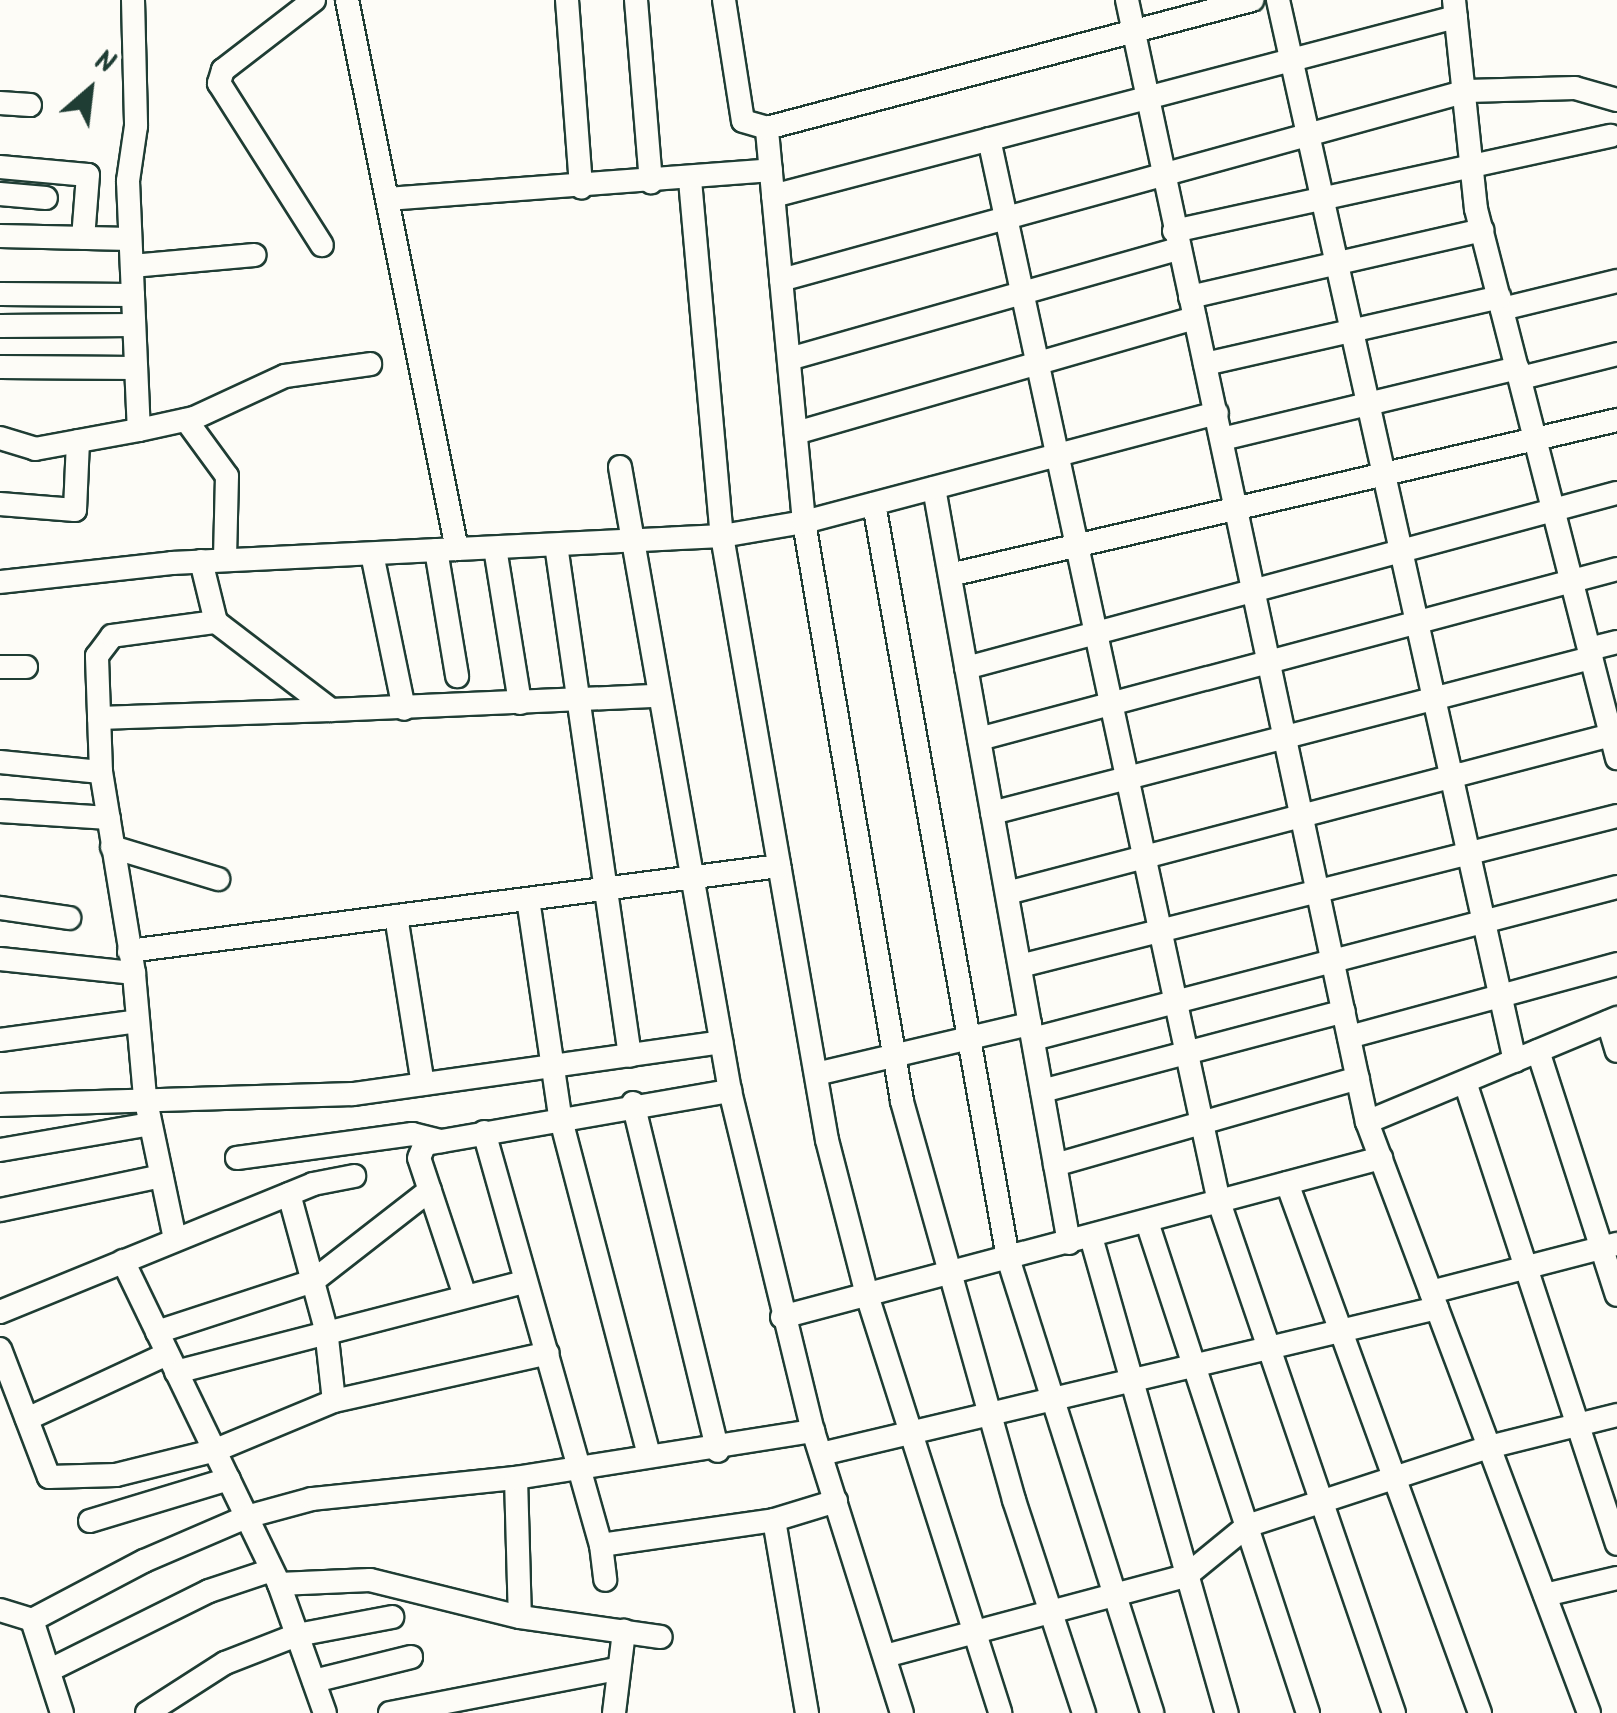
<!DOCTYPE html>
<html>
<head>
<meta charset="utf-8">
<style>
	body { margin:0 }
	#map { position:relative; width:1617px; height:1713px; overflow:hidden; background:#fdfcf7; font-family:Kalam,sans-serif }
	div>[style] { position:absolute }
	.roads { filter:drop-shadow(2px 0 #1f3d34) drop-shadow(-2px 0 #1f3d34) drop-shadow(0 2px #1f3d34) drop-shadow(0 -2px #1f3d34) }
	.minor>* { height:22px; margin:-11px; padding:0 11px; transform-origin:11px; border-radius:11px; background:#fdfcf7 }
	span { translate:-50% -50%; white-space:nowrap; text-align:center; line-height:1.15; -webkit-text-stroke:9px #fdfcf7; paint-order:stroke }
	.north { position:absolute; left:40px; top:40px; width:100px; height:100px; -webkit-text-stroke:8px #fdfcf7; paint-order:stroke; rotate:28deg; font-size:28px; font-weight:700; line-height:40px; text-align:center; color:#1f3d34 }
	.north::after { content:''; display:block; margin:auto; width:35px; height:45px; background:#1f3d34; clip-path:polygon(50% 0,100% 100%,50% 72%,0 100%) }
</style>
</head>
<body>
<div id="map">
	<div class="roads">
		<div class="minor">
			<i style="left:133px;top:0;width:126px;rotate:88.6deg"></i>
			<i style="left:136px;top:126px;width:56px;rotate:98.3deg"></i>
			<i style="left:128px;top:181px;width:249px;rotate:87.5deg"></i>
			<i style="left:314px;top:0;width:115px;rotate:142.4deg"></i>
			<i style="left:223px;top:70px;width:14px;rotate:107deg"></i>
			<i style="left:219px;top:83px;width:192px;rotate:57.6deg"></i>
			<i style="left:347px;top:0;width:560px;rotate:78.67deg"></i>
			<i style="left:567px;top:0;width:188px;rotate:85.7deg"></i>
			<i style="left:636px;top:0;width:183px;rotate:85.3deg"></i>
			<i style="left:724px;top:0;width:122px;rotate:81.1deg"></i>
			<i style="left:743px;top:121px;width:25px;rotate:16deg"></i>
			<i style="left:1127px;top:0;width:1147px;rotate:77.93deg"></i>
			<i style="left:1367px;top:1122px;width:631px;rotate:69.41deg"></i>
			<i style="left:1278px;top:0;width:1087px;rotate:77.41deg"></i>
			<i style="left:1454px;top:0;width:210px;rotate:84deg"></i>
			<i style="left:1476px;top:209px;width:567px;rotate:75.6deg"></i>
			<i style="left:0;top:103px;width:30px;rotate:4deg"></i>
			<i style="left:989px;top:139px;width:1088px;rotate:77.79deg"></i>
			<i style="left:1219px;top:1202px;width:540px;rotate:71.1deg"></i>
			<i style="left:0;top:167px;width:88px;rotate:5.2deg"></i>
			<i style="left:88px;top:175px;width:63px;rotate:94.5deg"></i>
			<i style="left:690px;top:180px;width:357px;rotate:84.9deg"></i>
			<i style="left:722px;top:536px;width:613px;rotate:80.14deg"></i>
			<i style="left:827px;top:1140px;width:160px;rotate:75.5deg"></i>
			<i style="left:867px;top:1295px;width:439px;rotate:72.3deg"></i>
			<i style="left:0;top:194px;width:46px;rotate:5deg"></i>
			<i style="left:773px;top:196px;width:706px;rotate:-14.69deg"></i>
			<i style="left:388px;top:199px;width:384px;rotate:-4.3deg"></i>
			<i style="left:1174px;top:231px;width:447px;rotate:-12.3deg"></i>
			<i style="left:0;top:236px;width:130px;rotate:1.3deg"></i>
			<i style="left:132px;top:266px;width:123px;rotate:-5.1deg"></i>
			<i style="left:781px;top:280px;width:712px;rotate:-15.4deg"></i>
			<i style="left:1467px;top:91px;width:108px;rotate:-1.6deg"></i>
			<i style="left:1575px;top:88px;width:44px;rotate:15.9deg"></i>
			<i style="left:0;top:294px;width:133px;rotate:0.4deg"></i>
			<i style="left:1190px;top:297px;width:300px;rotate:-12.9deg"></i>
			<i style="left:1502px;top:309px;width:118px;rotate:-13.7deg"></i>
			<i style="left:0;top:326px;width:134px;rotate:-0.4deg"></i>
			<i style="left:789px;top:359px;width:404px;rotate:-15.8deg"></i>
			<i style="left:1205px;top:364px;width:302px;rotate:-12.8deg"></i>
			<i style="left:0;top:367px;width:136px;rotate:0.4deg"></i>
			<i style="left:1521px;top:378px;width:99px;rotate:-14deg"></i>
			<i style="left:186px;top:420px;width:69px;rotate:53.8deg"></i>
			<i style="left:227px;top:476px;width:84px;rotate:91.4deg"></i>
			<i style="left:796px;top:433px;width:415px;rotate:-16.1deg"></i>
			<i style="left:0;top:438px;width:37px;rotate:17deg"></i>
			<i style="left:35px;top:449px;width:106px;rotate:-10.4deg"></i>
			<i style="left:139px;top:430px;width:56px;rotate:-12.3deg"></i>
			<i style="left:194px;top:418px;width:100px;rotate:-24.8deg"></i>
			<i style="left:285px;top:376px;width:86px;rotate:-8deg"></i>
			<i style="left:1222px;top:439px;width:304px;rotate:-13.5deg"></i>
			<i style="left:620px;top:467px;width:634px;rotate:80deg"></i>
			<i style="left:730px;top:1091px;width:350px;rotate:76.3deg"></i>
			<i style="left:813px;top:1431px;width:296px;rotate:72.5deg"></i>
			<i style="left:934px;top:488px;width:767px;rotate:79.86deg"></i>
			<i style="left:0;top:504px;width:75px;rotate:4.6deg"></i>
			<i style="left:75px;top:510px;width:69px;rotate:-87.5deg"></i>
			<i style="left:874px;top:504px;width:766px;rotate:79.92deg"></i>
			<i style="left:1008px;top:1258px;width:477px;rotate:72.4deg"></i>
			<i style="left:556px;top:545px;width:516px;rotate:81.76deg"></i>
			<i style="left:495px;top:548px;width:157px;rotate:80.8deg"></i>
			<i style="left:436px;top:550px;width:128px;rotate:80.5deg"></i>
			<i style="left:372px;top:554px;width:158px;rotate:78.3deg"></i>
			<i style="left:201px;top:561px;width:63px;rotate:76.2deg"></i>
			<i style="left:216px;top:622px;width:145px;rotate:37.4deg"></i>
			<i style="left:331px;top:710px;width:327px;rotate:-2.5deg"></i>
			<i style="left:950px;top:575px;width:685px;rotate:-13.08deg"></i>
			<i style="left:0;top:582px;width:173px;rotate:-6.3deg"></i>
			<i style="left:172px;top:563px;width:551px;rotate:-2.81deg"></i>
			<i style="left:722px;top:536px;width:83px;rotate:-9.7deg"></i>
			<i style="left:804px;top:522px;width:427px;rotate:-14.8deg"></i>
			<i style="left:1589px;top:649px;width:29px;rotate:-14deg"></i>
			<i style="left:0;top:667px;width:26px"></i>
			<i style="left:966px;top:668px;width:674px;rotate:-15.05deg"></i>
			<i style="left:99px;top:718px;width:232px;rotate:-2deg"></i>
			<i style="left:979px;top:739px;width:660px;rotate:-14.92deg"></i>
			<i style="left:0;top:762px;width:101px;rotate:5.7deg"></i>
			<i style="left:0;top:811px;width:109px;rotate:3.7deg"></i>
			<i style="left:992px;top:813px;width:619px;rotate:-14.51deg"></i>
			<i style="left:112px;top:847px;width:111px;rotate:16.8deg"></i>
			<i style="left:1007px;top:893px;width:624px;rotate:-14.66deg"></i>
			<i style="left:528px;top:899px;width:219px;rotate:81.6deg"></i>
			<i style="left:560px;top:1116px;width:350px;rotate:75.3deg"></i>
			<i style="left:0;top:908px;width:70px;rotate:8.2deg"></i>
			<i style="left:396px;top:916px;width:170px;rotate:80.9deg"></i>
			<i style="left:129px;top:951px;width:656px;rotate:-7.45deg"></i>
			<i style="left:0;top:959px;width:135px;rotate:6deg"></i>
			<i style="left:1020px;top:966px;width:616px;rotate:-14.1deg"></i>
			<i style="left:1608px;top:1022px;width:30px;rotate:73deg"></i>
			<i style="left:1349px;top:1037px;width:278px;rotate:-15.2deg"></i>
			<i style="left:1033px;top:1039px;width:603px;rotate:-14.59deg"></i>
			<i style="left:0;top:1040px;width:139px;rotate:-7.8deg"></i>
			<i style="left:1538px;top:1051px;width:256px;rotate:72.1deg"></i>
			<i style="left:816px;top:1074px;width:220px;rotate:-13.2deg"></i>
			<i style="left:1465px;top:1082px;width:486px;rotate:71.8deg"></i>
			<i style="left:1042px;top:1091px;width:312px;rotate:-14.8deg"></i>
			<i style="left:633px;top:1103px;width:358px;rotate:76.3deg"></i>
			<i style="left:0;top:1105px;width:353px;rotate:-1.8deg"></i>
			<i style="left:353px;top:1094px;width:372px;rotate:-8deg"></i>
			<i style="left:1367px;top:1122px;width:271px;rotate:-22.6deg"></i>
			<i style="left:484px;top:1132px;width:429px;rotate:74.2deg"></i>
			<i style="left:601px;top:1545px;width:35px;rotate:83deg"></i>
			<i style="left:0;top:1150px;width:152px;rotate:-9.8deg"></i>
			<i style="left:237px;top:1158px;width:177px;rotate:-7.8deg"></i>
			<i style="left:412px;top:1134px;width:30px;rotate:14deg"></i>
			<i style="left:1055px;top:1165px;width:315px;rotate:-16deg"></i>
			<i style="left:1287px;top:1183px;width:564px;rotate:69.99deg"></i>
			<i style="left:289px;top:1194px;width:140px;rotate:74.7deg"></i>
			<i style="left:326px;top:1329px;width:72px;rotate:83.7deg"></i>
			<i style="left:0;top:1210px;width:165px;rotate:-11.9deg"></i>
			<i style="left:1147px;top:1222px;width:517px;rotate:71.85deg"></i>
			<i style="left:1091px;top:1237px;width:495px;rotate:74.1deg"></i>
			<i style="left:175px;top:1239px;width:145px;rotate:-101.9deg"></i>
			<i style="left:145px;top:1097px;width:124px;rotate:-95.1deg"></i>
			<i style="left:134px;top:973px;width:204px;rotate:-99.3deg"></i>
			<i style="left:101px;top:772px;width:116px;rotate:-92deg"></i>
			<i style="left:97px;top:656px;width:25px;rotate:-53deg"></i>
			<i style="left:112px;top:636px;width:105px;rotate:-7.7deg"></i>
			<i style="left:123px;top:1261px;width:359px;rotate:64.2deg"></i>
			<i style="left:279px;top:1584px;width:137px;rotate:70.4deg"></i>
			<i style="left:1431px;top:1292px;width:192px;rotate:-14.5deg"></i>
			<i style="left:465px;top:1296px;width:145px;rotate:-108.4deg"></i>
			<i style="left:419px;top:1158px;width:15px;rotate:-67deg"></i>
			<i style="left:425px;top:1144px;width:310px;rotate:-9.9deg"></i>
			<i style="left:0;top:1312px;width:338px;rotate:-22.2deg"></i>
			<i style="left:313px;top:1184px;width:42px;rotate:-11deg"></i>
			<i style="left:782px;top:1317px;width:620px;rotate:-14.87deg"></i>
			<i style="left:157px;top:1332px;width:164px;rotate:-18.1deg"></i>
			<i style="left:313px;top:1281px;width:148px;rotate:-37.9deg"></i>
			<i style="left:0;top:1349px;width:137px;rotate:69.1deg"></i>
			<i style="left:49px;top:1477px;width:67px;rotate:-1.7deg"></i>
			<i style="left:116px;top:1475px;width:103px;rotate:-14deg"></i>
			<i style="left:216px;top:1450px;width:128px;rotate:-22.6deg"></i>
			<i style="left:334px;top:1401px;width:219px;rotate:-12.6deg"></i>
			<i style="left:176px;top:1372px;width:359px;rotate:-14.5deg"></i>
			<i style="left:27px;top:1419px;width:154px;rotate:-24.9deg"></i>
			<i style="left:821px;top:1454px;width:633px;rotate:-13.33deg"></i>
			<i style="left:516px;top:1478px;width:139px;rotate:88.4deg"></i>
			<i style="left:774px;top:1520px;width:196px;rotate:80.3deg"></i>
			<i style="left:90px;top:1521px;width:145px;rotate:-16.8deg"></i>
			<i style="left:601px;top:1545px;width:175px;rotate:-8.2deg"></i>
			<i style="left:774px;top:1520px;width:65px;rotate:-17deg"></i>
			<i style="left:279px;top:1584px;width:91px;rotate:-2.5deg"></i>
			<i style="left:370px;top:1580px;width:154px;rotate:13.9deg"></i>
			<i style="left:520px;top:1617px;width:142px;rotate:8.1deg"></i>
			<i style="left:1545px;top:1595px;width:74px;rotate:-13.3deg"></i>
			<i style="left:0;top:1610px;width:34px;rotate:17deg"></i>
			<i style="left:32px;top:1620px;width:127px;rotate:-27.8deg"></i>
			<i style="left:144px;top:1561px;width:111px;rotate:-23.3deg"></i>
			<i style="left:246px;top:1517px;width:68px;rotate:-15.3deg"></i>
			<i style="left:312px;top:1499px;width:205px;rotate:-5.9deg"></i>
			<i style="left:516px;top:1478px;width:301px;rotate:-9deg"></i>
			<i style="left:32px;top:1620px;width:98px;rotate:72.1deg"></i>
			<i style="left:885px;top:1656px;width:311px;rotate:-14.9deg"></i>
			<i style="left:1186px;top:1576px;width:79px;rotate:-39.3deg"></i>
			<i style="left:1247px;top:1526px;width:255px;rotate:-18.1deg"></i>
			<i style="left:1489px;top:1447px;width:132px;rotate:-14deg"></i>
			<i style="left:52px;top:1669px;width:175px;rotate:-26.4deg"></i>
			<i style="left:209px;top:1591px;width:66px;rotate:-18.4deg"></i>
			<i style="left:314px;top:1681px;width:100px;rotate:-13.9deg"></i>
			<i style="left:147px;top:1713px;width:93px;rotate:-32.7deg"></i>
			<i style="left:225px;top:1663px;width:77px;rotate:-21.3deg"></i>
			<i style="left:297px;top:1635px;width:97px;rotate:-10.7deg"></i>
			<i style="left:390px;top:1713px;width:230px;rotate:-11deg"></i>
			<i style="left:614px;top:1713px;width:83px;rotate:-83deg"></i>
			<i style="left:1084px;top:1713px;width:224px;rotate:-108.2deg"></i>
			<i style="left:1014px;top:1500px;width:414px;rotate:-105.7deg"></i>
			<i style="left:902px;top:1101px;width:587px;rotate:-99.61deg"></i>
			<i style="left:804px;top:522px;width:396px;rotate:-95.4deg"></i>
			<i style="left:767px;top:128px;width:502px;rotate:-14.78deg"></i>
		</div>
	</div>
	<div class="north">N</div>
</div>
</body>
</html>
